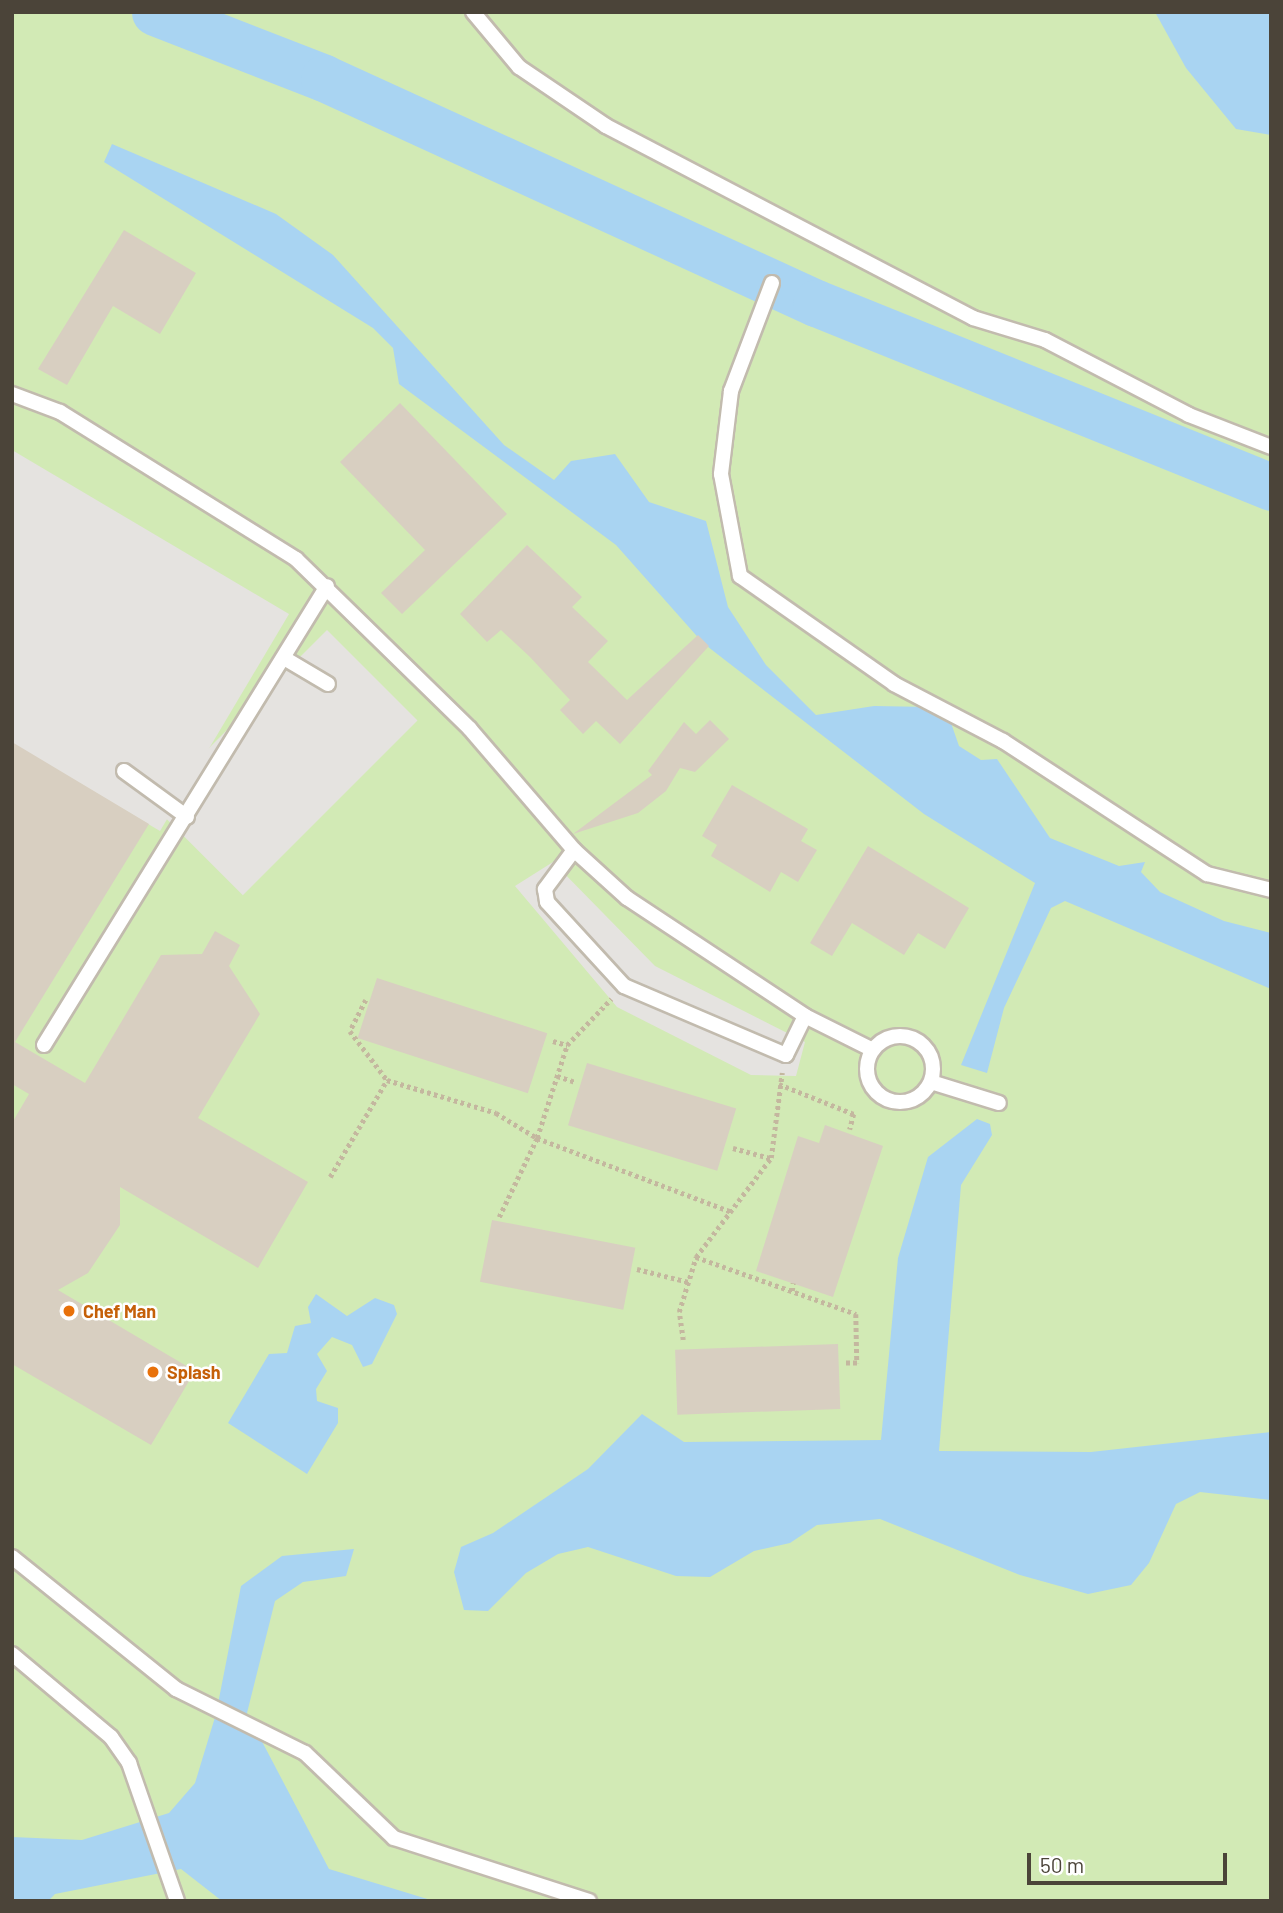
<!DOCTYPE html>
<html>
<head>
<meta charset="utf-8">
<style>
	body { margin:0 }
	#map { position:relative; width:1283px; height:1913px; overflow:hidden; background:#f6f3ec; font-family:Barlow,sans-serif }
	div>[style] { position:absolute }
	.green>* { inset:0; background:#d2eab5; transform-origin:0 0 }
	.parking>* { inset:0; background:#e5e3e0; transform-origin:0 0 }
	.water>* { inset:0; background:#a9d4f2 }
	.river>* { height:47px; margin:-23.5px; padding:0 23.5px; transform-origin:23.5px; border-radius:23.5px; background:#a9d4f2 }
	.building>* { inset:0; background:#d8cfc1; transform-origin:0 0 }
	.path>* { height:4.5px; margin-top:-2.25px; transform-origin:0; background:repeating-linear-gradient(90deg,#c4b79f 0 3.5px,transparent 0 7px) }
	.roads { filter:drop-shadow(2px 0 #c2bbae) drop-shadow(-2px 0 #c2bbae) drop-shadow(0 2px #c2bbae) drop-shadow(0 -2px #c2bbae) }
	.service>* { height:14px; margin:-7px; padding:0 7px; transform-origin:7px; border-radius:7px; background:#fff }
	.service>.ring { margin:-7px; padding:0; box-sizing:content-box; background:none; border:14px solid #fff; border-radius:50% }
	.dots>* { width:19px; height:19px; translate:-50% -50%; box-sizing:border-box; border:4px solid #fff; border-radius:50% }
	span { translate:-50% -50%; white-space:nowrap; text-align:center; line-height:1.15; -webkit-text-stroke:5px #fff; paint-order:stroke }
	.food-label { font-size:18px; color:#c56008; font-weight:700 }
	.left { translate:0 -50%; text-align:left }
	.frame { position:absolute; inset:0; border:14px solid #4b4439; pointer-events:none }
	.scale { position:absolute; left:1027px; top:1853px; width:200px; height:32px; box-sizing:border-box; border:4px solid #4b4439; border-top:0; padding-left:9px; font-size:21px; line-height:24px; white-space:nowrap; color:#4b4439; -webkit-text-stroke:5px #fff; paint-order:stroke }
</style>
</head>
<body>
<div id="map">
	<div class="green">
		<i style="left:12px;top:12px;width:1259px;height:1889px"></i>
	</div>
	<div class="parking">
		<i style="clip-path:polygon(12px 450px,289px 614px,160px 831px,12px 743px)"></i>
		<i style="left:327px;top:630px;width:128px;height:247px;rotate:45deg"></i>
		<i style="clip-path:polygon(553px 862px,655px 966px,805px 1042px,796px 1076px,751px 1075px,617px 1007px,515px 886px)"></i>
	</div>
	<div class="water">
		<i style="clip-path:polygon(1155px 12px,1271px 12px,1271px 135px,1236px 129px,1186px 68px)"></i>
		<i style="clip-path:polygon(112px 144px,276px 214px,333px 255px,504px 445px,554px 480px,571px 461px,615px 454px,649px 502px,706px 521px,728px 607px,766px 665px,816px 715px,874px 706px,931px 707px,950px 720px,959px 746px,981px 760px,997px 759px,1050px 838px,1119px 866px,1145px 862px,1141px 872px,1160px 892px,1224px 921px,1271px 933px,1271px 989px,1065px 901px,1051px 908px,1004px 1008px,987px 1073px,961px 1065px,1035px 883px,924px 814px,703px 643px,616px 545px,399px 384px,393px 348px,373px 328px,104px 162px)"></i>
		<i style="clip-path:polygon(977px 1119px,990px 1124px,992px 1135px,961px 1185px,939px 1451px,1091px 1452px,1271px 1432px,1271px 1500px,1200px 1492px,1176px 1504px,1149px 1563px,1131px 1585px,1088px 1594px,1020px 1575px,880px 1519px,817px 1525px,790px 1543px,754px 1551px,710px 1577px,676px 1576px,588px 1547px,558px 1554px,526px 1573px,488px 1611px,464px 1610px,454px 1572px,461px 1547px,493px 1533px,588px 1469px,642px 1414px,684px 1442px,881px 1440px,898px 1258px,928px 1157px)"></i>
		<i style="clip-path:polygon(316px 1294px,347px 1316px,375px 1298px,394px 1305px,397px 1314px,372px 1364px,363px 1367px,352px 1345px,332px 1337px,317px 1354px,327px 1371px,316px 1389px,317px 1401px,338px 1408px,338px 1423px,307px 1474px,228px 1423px,269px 1354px,287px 1353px,295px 1326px,311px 1323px,308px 1307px)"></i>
		<i style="clip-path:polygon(354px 1549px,346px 1576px,303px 1582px,275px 1601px,247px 1713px,329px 1869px,434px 1901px,222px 1901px,181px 1869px,55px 1894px,48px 1901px,12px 1901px,12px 1837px,82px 1840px,169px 1813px,195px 1783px,216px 1714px,241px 1586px,282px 1556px)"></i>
	</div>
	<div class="river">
		<i style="left:155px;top:12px;width:181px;rotate:21.3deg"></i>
		<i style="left:324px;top:78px;width:541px;rotate:24.58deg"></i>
		<i style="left:816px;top:303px;width:491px;rotate:22deg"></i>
	</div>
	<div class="building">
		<i style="clip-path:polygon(124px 230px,196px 273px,160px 334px,113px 306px,67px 385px,38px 369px)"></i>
		<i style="clip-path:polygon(400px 403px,507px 514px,402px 614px,381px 593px,425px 550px,340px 462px)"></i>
		<i style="clip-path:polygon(527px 545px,582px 597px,572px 607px,608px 641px,588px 662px,627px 700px,698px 635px,709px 646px,620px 744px,596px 721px,583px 734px,560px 710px,570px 700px,530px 657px,501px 630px,487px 642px,460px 614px)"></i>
		<i style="clip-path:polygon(710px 720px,729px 739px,695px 772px,680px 768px,666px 791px,638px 813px,573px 834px,652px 775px,648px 771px,684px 722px,696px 734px)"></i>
		<i style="clip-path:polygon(12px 742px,149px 824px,15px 1042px,85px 1083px,161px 955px,202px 954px,215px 931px,240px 945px,229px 966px,260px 1014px,198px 1118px,308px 1182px,258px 1268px,120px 1187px,120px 1225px,88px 1273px,58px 1290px,195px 1371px,151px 1445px,12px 1364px,12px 1123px,29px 1094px,12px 1084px)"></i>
		<i style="clip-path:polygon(732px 785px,808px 829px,801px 841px,817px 850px,798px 882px,781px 872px,770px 892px,711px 856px,717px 845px,702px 836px)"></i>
		<i style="clip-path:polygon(868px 846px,969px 908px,945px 949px,918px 933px,904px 955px,852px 923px,832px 956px,810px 943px)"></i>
		<i style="left:377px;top:978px;width:179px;height:63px;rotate:18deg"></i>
		<i style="left:587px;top:1063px;width:156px;height:65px;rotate:17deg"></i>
		<i style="clip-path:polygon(825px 1125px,883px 1146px,833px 1297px,756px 1271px,798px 1136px,819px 1143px)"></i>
		<i style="left:492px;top:1220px;width:146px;height:63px;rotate:11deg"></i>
		<i style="left:838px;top:1344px;width:65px;height:163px;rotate:88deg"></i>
	</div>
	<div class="path">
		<i style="left:366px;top:1000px;width:35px;rotate:117deg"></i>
		<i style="left:350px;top:1031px;width:61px;rotate:52.9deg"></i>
		<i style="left:387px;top:1080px;width:114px;rotate:16.8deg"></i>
		<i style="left:496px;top:1113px;width:48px;rotate:31.4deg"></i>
		<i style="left:537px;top:1138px;width:209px;rotate:20.8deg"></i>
		<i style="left:553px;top:1041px;width:15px;rotate:16deg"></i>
		<i style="left:557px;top:1076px;width:19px;rotate:18deg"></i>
		<i style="left:779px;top:1084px;width:81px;rotate:21.8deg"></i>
		<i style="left:854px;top:1114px;width:16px;rotate:105deg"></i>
		<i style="left:733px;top:1148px;width:39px;rotate:15deg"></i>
		<i style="left:330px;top:1177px;width:113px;rotate:-59.6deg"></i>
		<i style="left:499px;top:1217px;width:88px;rotate:-64.3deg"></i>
		<i style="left:537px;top:1138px;width:98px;rotate:-72.1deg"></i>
		<i style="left:567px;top:1045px;width:64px;rotate:-46.3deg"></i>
		<i style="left:696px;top:1257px;width:170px;rotate:19.6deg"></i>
		<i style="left:856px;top:1314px;width:49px;rotate:88.8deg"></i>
		<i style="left:857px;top:1363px;width:13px;rotate:180deg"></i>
		<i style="left:637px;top:1269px;width:54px;rotate:14deg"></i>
		<i style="left:792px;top:1291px;width:8px;rotate:-83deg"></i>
		<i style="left:683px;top:1340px;width:28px;rotate:-98deg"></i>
		<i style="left:679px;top:1312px;width:58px;rotate:-72.8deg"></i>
		<i style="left:696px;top:1257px;width:124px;rotate:-52.9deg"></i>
		<i style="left:771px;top:1158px;width:86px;rotate:-82.6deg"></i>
	</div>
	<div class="roads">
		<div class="service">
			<i style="left:473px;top:12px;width:72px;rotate:50.1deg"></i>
			<i style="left:519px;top:67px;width:105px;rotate:34.1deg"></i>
			<i style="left:606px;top:126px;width:414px;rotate:27.6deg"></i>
			<i style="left:973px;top:318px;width:75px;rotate:17deg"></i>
			<i style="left:1045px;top:340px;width:162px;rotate:27.5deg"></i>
			<i style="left:1189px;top:415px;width:88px;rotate:21.3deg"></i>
			<i style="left:772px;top:283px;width:116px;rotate:110.8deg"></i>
			<i style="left:731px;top:391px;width:84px;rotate:96.9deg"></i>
			<i style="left:721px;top:474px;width:104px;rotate:79.4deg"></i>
			<i style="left:740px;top:576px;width:188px;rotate:35deg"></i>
			<i style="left:894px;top:684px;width:123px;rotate:27.6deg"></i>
			<i style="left:1003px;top:741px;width:244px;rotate:33.1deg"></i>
			<i style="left:1207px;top:874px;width:66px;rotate:14deg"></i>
			<i style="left:12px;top:394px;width:51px;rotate:20.6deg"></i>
			<i style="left:60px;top:412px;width:278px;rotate:31.9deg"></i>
			<i style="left:296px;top:559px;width:243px;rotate:44.3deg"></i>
			<i style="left:470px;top:729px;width:160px;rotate:49.3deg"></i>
			<i style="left:574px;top:850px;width:72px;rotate:42.2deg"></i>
			<i style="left:627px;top:898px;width:214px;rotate:33.5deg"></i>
			<i style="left:805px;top:1016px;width:76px;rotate:26.6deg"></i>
			<i style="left:284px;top:658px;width:51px;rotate:30.6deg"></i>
			<i style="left:124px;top:771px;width:78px;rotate:36.1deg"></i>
			<i style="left:574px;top:850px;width:49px;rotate:126.6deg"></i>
			<i style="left:545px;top:889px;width:13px;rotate:81deg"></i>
			<i style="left:547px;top:902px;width:114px;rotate:47.5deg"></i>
			<i style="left:624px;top:986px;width:176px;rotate:23.1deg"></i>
			<i style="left:786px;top:1055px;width:43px;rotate:-64deg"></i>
			<i class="ring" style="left:867px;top:1036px;width:52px;height:52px"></i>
			<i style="left:44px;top:1045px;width:539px;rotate:-58.34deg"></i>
			<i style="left:931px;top:1082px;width:71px;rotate:17.2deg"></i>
			<i style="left:12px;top:1557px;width:211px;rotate:38.8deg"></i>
			<i style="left:176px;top:1689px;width:144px;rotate:26.4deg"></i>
			<i style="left:305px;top:1753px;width:123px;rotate:43.7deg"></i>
			<i style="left:394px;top:1838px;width:205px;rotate:17.9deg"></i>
			<i style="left:12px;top:1654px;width:129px;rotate:40deg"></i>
			<i style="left:111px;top:1737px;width:32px;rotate:55deg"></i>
			<i style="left:129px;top:1763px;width:146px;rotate:70.8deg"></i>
		</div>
	</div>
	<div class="dots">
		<i style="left:69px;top:1311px;background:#e8710a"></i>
		<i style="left:153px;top:1372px;background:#e8710a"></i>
	</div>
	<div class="food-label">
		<span class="left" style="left:83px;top:1311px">Chef Man</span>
		<span class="left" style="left:167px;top:1372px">Splash</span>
	</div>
	<div class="frame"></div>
	<div class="scale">50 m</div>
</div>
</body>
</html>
